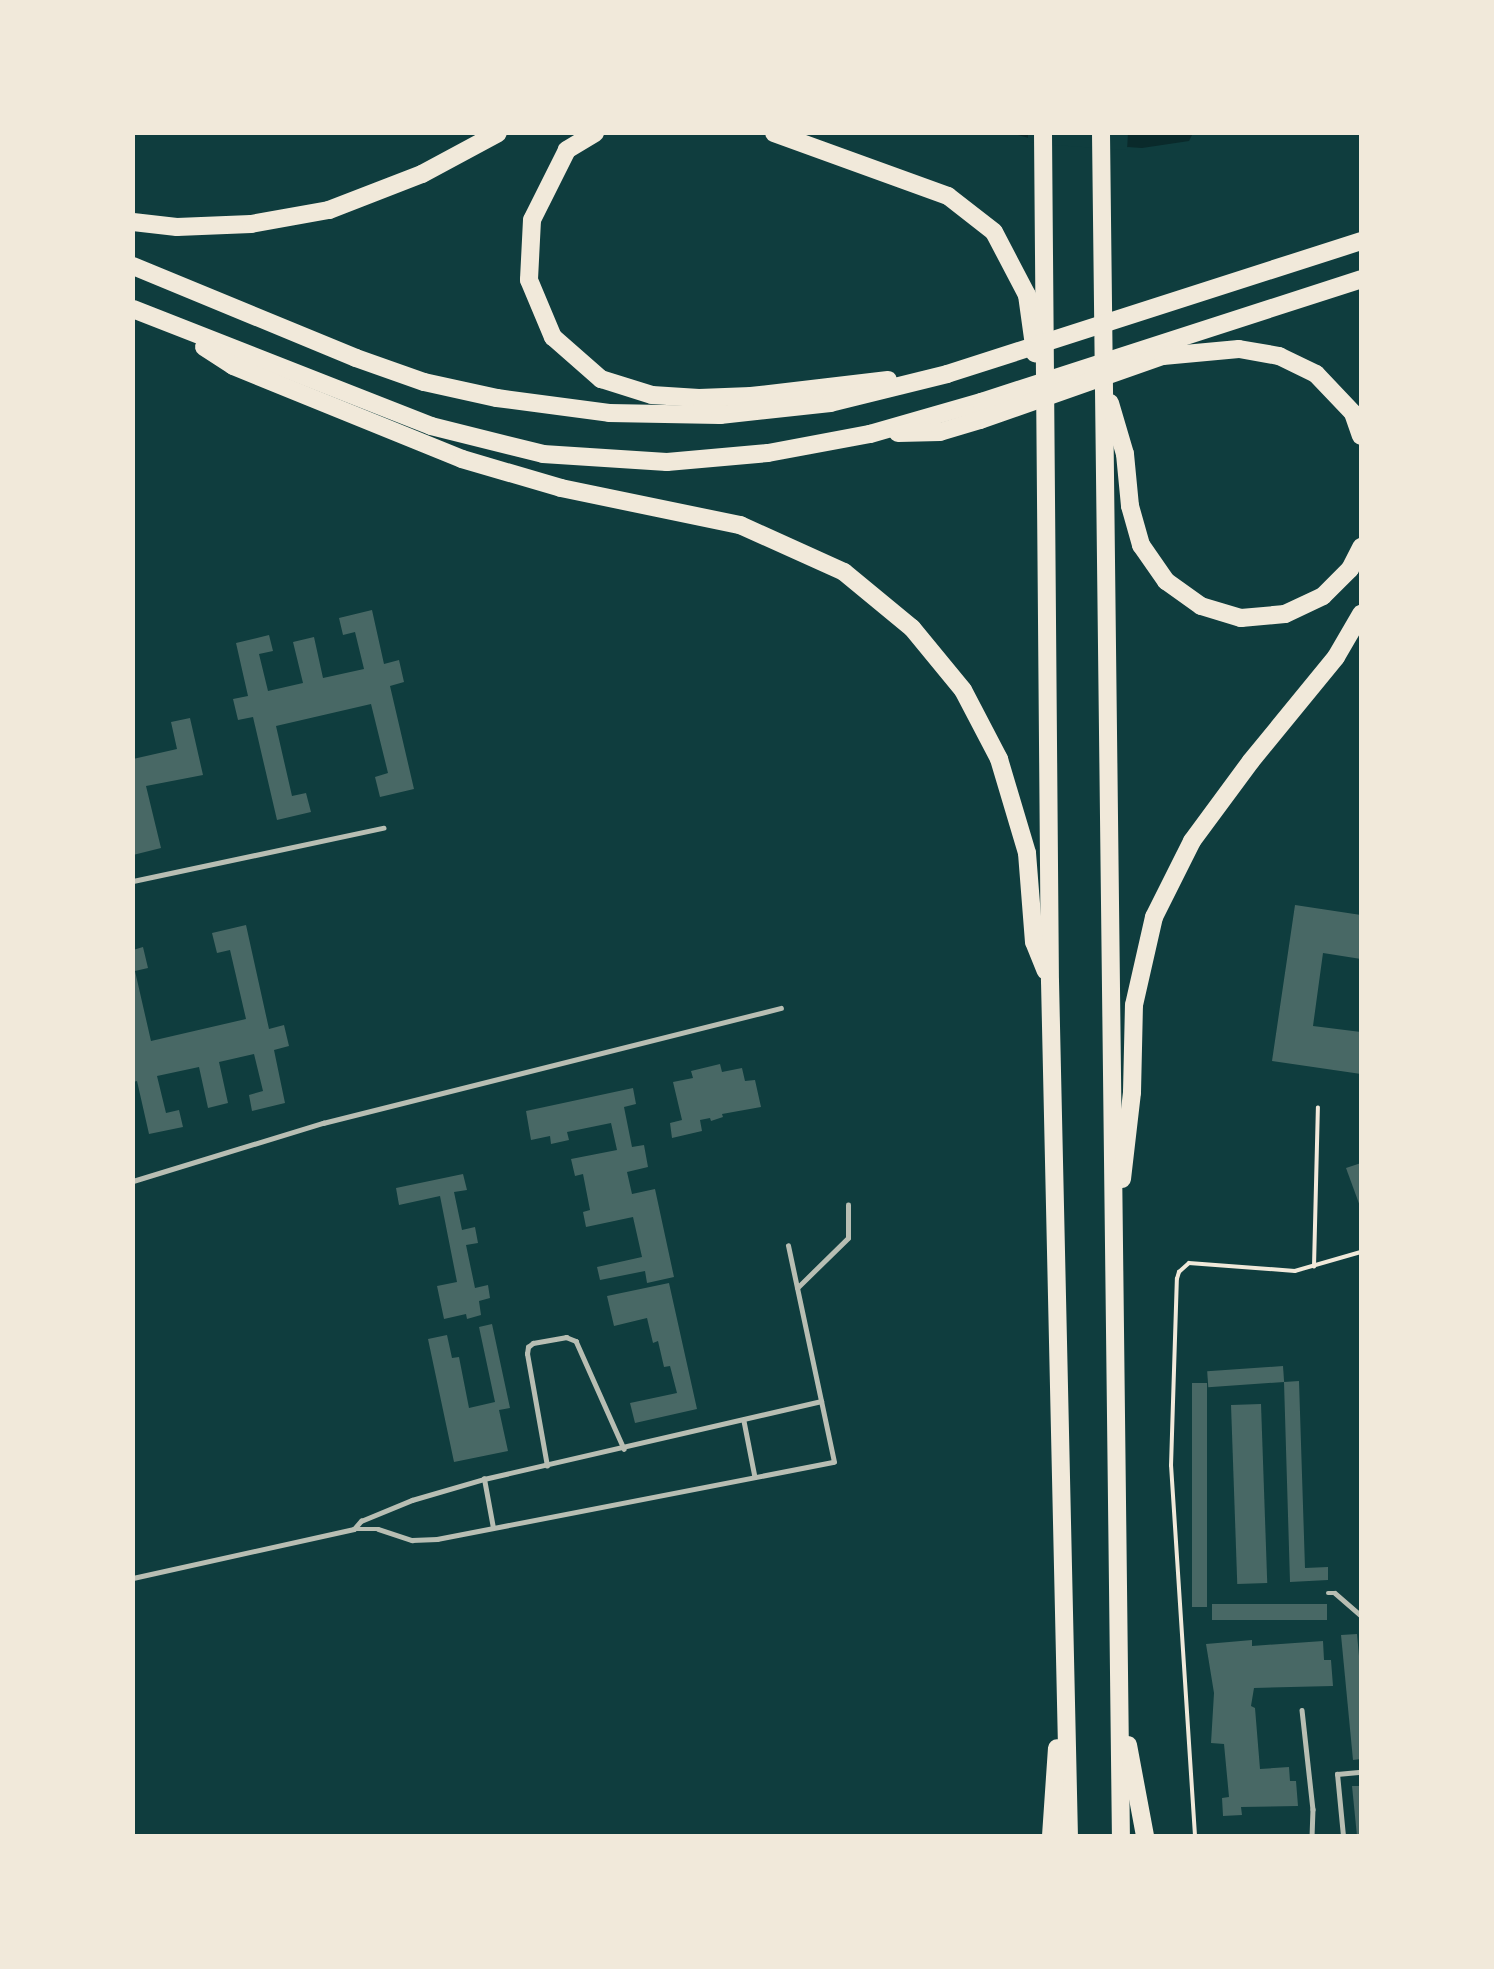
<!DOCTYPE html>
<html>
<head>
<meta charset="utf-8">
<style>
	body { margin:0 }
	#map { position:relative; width:1494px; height:1969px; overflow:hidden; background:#0f3d3e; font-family:"Alegreya Sans",sans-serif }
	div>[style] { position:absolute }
	.water>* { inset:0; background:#0a2a2b }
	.pier>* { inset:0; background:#0f3d3e }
	.building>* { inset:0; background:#486865; transform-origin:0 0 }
	.path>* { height:3.5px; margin:-1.75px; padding:0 1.75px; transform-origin:1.75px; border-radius:1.75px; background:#f1e9da }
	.service>* { height:4.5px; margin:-2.25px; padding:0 2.25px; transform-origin:2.25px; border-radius:2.25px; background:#b8beb3 }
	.motorway>* { height:18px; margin:-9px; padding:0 9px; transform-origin:9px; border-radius:9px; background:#f1e9da }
	span { translate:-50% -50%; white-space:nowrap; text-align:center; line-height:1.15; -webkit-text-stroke:7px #f1e9da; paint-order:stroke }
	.frame { position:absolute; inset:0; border:135px solid #f1e9da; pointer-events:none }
</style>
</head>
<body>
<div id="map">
	<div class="water">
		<i style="clip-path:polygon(1011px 133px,1193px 133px,1189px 141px,1142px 148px,1040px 141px)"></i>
	</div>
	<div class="pier">
		<i style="clip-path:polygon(1028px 133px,1128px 133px,1127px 150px,1039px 144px,1028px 141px)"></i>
	</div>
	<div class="building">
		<i style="clip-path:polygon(372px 610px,384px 664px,399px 660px,404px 682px,390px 686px,414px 789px,380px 797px,375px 777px,388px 773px,371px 704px,276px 726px,292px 796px,306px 793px,311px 812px,277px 820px,253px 717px,238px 720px,233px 699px,248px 696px,236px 643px,269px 635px,273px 651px,259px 654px,268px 691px,303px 683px,293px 642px,314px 637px,323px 678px,364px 669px,355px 632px,343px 635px,339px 618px)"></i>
		<i style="clip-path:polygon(190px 718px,203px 775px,146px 786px,161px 848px,133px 855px,133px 759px,177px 749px,171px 722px)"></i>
		<i style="clip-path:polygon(1295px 905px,1361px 915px,1361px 959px,1323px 953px,1313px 1026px,1361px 1032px,1361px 1074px,1272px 1061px)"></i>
		<i style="clip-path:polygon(246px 925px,269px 1029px,284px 1025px,289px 1046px,274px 1050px,285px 1103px,252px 1111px,249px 1095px,263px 1091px,254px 1054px,219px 1062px,228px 1103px,208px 1108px,199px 1067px,157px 1076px,166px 1113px,179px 1110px,183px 1127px,149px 1134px,137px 1081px,133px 1082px,133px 950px,143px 947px,148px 968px,135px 971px,151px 1041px,246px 1019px,230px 950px,217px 953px,212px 933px)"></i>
		<i style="clip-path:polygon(720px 1064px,722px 1072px,742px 1068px,745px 1081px,755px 1080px,761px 1107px,722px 1114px,723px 1117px,711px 1121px,710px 1118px,700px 1120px,702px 1131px,672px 1138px,670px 1123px,682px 1120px,673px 1082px,693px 1078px,691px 1071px)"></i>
		<i style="clip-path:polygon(633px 1088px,636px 1104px,624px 1107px,632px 1147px,644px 1145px,648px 1167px,627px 1172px,632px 1194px,655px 1189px,674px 1277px,647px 1283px,645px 1271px,600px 1280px,597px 1267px,642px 1257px,633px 1217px,586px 1227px,583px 1212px,590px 1210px,583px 1174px,575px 1176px,571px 1159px,617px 1150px,611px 1123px,567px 1132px,569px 1140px,551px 1144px,550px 1136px,531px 1140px,526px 1111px)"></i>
		<i style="clip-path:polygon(1361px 1163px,1361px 1209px,1346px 1168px)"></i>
		<i style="clip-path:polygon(463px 1174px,467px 1190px,454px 1192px,462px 1230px,475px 1227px,478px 1243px,466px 1245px,475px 1288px,488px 1285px,490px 1298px,479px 1301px,481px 1315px,467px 1319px,466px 1314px,444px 1319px,437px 1286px,457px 1282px,440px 1196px,399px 1205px,396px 1188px)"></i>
		<i style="clip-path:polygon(669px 1283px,697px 1409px,635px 1423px,630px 1403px,677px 1393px,670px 1366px,664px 1367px,658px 1341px,653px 1343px,647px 1318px,614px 1326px,607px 1296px)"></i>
		<i style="clip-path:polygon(492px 1324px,510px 1408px,499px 1410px,508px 1451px,454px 1462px,428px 1339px,447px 1335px,452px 1358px,459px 1357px,469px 1408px,495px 1402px,479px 1327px)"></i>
		<i style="left:1283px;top:1366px;width:16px;height:76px;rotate:86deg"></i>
		<i style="clip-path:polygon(1299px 1381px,1305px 1568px,1328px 1567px,1328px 1580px,1290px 1582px,1284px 1382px)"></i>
		<i style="left:1192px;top:1383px;width:15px;height:224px"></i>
		<i style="left:1261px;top:1404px;width:179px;height:30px;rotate:88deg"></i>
		<i style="left:1327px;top:1604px;width:16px;height:115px;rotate:90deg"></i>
		<i style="clip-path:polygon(1357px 1634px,1361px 1678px,1361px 1759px,1353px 1760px,1341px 1635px)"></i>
		<i style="clip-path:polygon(1252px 1640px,1252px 1646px,1323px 1641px,1324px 1660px,1331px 1660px,1333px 1686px,1254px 1688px,1251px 1706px,1255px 1708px,1260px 1769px,1289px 1767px,1290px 1781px,1296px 1781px,1298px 1806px,1241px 1807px,1242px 1815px,1223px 1816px,1222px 1798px,1229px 1797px,1224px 1744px,1211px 1743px,1214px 1693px,1206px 1644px)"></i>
		<i style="clip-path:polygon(1352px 1786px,1361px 1786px,1361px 1836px,1357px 1836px)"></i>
	</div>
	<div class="path">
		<i style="left:1314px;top:1267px;width:159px;rotate:-88.6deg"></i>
		<i style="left:1195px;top:1836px;width:371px;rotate:-93.7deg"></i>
		<i style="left:1171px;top:1466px;width:187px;rotate:-88.2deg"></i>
		<i style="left:1177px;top:1279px;width:7px;rotate:-74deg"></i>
		<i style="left:1179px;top:1272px;width:13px;rotate:-42deg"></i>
		<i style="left:1189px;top:1263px;width:106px;rotate:4.3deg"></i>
		<i style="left:1295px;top:1271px;width:69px;rotate:-16.1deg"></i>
	</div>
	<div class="service">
		<i style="left:133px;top:881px;width:256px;rotate:-12deg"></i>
		<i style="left:133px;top:1181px;width:199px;rotate:-17deg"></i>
		<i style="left:323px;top:1123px;width:472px;rotate:-14.1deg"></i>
		<i style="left:797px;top:1288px;width:71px;rotate:-44.4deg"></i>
		<i style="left:848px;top:1238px;width:33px;rotate:-90deg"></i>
		<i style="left:744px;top:1421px;width:57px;rotate:78.9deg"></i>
		<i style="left:547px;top:1466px;width:114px;rotate:-100.1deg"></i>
		<i style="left:527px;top:1354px;width:7px;rotate:-82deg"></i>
		<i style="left:528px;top:1347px;width:6px;rotate:-39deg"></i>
		<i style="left:533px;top:1343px;width:34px;rotate:-10deg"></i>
		<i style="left:566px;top:1337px;width:11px;rotate:22deg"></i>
		<i style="left:576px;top:1341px;width:118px;rotate:66deg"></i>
		<i style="left:493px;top:1528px;width:50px;rotate:-100.4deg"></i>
		<i style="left:484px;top:1479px;width:346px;rotate:-13deg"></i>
		<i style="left:354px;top:1529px;width:11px;rotate:-49deg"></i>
		<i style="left:361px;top:1521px;width:55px;rotate:-22.4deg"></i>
		<i style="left:412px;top:1500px;width:75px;rotate:-16.3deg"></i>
		<i style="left:133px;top:1578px;width:226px;rotate:-12.5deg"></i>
		<i style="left:354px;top:1529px;width:24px"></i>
		<i style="left:378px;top:1529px;width:36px;rotate:18deg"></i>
		<i style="left:412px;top:1540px;width:25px;rotate:-2deg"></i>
		<i style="left:437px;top:1539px;width:404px;rotate:-11deg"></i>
		<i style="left:834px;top:1462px;width:221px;rotate:-102deg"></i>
		<i style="left:1328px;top:1593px;width:7px"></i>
		<i style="left:1335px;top:1593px;width:35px;rotate:41deg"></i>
		<i style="left:1302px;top:1710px;width:100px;rotate:83.7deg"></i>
		<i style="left:1313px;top:1809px;width:27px;rotate:92deg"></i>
		<i style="left:1343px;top:1836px;width:62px;rotate:-95.5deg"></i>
		<i style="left:1337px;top:1774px;width:24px;rotate:-5deg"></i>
	</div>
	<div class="motorway">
		<i style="left:595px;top:133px;width:33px;rotate:149deg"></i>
		<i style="left:567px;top:150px;width:78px;rotate:116.6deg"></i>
		<i style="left:532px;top:220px;width:60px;rotate:92.9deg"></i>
		<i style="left:529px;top:280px;width:62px;rotate:67.2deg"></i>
		<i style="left:553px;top:337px;width:64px;rotate:41.2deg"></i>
		<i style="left:601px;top:379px;width:53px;rotate:17.4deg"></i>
		<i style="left:652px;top:395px;width:47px;rotate:3.7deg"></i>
		<i style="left:699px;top:398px;width:52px;rotate:-2.2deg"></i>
		<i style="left:751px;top:396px;width:138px;rotate:-6.7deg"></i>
		<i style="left:774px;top:133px;width:185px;rotate:19.9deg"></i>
		<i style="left:948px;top:196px;width:58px;rotate:38deg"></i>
		<i style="left:994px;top:232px;width:71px;rotate:62.4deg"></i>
		<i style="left:1027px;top:295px;width:59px;rotate:82.1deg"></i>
		<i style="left:1043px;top:133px;width:848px;rotate:89.53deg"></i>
		<i style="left:1050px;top:981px;width:855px;rotate:88.73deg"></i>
		<i style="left:1101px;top:133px;width:1703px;rotate:89.33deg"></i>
		<i style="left:133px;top:222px;width:44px;rotate:6.5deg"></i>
		<i style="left:177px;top:227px;width:74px;rotate:-2.3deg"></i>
		<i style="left:251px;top:224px;width:79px;rotate:-10.2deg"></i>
		<i style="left:329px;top:210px;width:100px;rotate:-21.2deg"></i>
		<i style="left:422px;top:174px;width:86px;rotate:-28.3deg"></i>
		<i style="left:133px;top:266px;width:241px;rotate:22.4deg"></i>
		<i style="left:356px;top:358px;width:72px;rotate:19.4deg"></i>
		<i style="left:424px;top:382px;width:75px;rotate:12.4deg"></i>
		<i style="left:497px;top:398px;width:113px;rotate:7.6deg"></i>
		<i style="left:609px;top:413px;width:111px;rotate:1deg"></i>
		<i style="left:720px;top:415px;width:111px;rotate:-6.2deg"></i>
		<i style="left:830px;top:403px;width:121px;rotate:-13.9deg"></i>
		<i style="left:947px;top:374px;width:435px;rotate:-17.8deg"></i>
		<i style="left:133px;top:309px;width:320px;rotate:21.4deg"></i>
		<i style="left:431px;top:426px;width:115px;rotate:14deg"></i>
		<i style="left:543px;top:454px;width:124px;rotate:3.7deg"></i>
		<i style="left:667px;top:462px;width:101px;rotate:-5.1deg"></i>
		<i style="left:768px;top:453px;width:104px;rotate:-10.6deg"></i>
		<i style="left:870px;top:434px;width:116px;rotate:-16.1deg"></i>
		<i style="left:981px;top:402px;width:399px;rotate:-17.9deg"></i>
		<i style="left:204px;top:347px;width:35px;rotate:33deg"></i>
		<i style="left:233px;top:366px;width:247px;rotate:22.1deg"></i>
		<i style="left:462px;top:459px;width:103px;rotate:16.3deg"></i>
		<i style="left:561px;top:488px;width:183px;rotate:11.7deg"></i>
		<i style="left:740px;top:525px;width:114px;rotate:24.3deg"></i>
		<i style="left:844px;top:572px;width:88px;rotate:39.5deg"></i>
		<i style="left:912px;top:628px;width:80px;rotate:50.6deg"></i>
		<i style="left:963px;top:690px;width:78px;rotate:62.4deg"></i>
		<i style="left:999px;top:759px;width:98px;rotate:73.4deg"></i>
		<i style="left:1027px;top:853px;width:89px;rotate:85.5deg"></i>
		<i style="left:1034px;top:942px;width:31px;rotate:68deg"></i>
		<i style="left:1110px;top:403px;width:53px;rotate:73.6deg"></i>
		<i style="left:1125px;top:454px;width:52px;rotate:84.5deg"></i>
		<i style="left:1130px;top:506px;width:41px;rotate:74.2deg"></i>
		<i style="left:1141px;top:545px;width:44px;rotate:55.2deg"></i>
		<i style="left:1166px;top:581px;width:43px;rotate:35.5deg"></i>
		<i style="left:1201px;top:606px;width:42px;rotate:16.7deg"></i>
		<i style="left:1241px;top:618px;width:44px;rotate:-5.2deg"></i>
		<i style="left:1285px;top:614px;width:42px;rotate:-25.3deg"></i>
		<i style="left:1323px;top:596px;width:38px;rotate:-45deg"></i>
		<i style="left:1350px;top:569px;width:25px;rotate:-63deg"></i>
		<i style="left:898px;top:433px;width:42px;rotate:-1.4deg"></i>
		<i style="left:940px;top:432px;width:42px;rotate:-16.7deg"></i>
		<i style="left:980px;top:420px;width:194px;rotate:-19.3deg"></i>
		<i style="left:1163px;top:356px;width:76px;rotate:-5.3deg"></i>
		<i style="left:1239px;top:349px;width:41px;rotate:9.9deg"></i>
		<i style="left:1279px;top:356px;width:41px;rotate:25.9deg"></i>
		<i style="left:1316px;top:374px;width:54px;rotate:46.5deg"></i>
		<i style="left:1353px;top:413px;width:24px;rotate:71deg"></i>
		<i style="left:1122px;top:1179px;width:88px;rotate:-83.4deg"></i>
		<i style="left:1132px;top:1092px;width:87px;rotate:-88.7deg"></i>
		<i style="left:1134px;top:1005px;width:90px;rotate:-77.2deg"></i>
		<i style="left:1154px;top:917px;width:85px;rotate:-63.4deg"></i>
		<i style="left:1192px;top:841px;width:99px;rotate:-53.6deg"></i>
		<i style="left:1251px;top:761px;width:134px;rotate:-50.7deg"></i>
		<i style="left:1336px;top:657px;width:50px;rotate:-59.8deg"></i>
		<i style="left:1128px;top:1745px;width:93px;rotate:79.4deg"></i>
		<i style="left:1051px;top:1836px;width:88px;rotate:-86.1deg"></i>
	</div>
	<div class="frame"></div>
</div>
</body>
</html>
